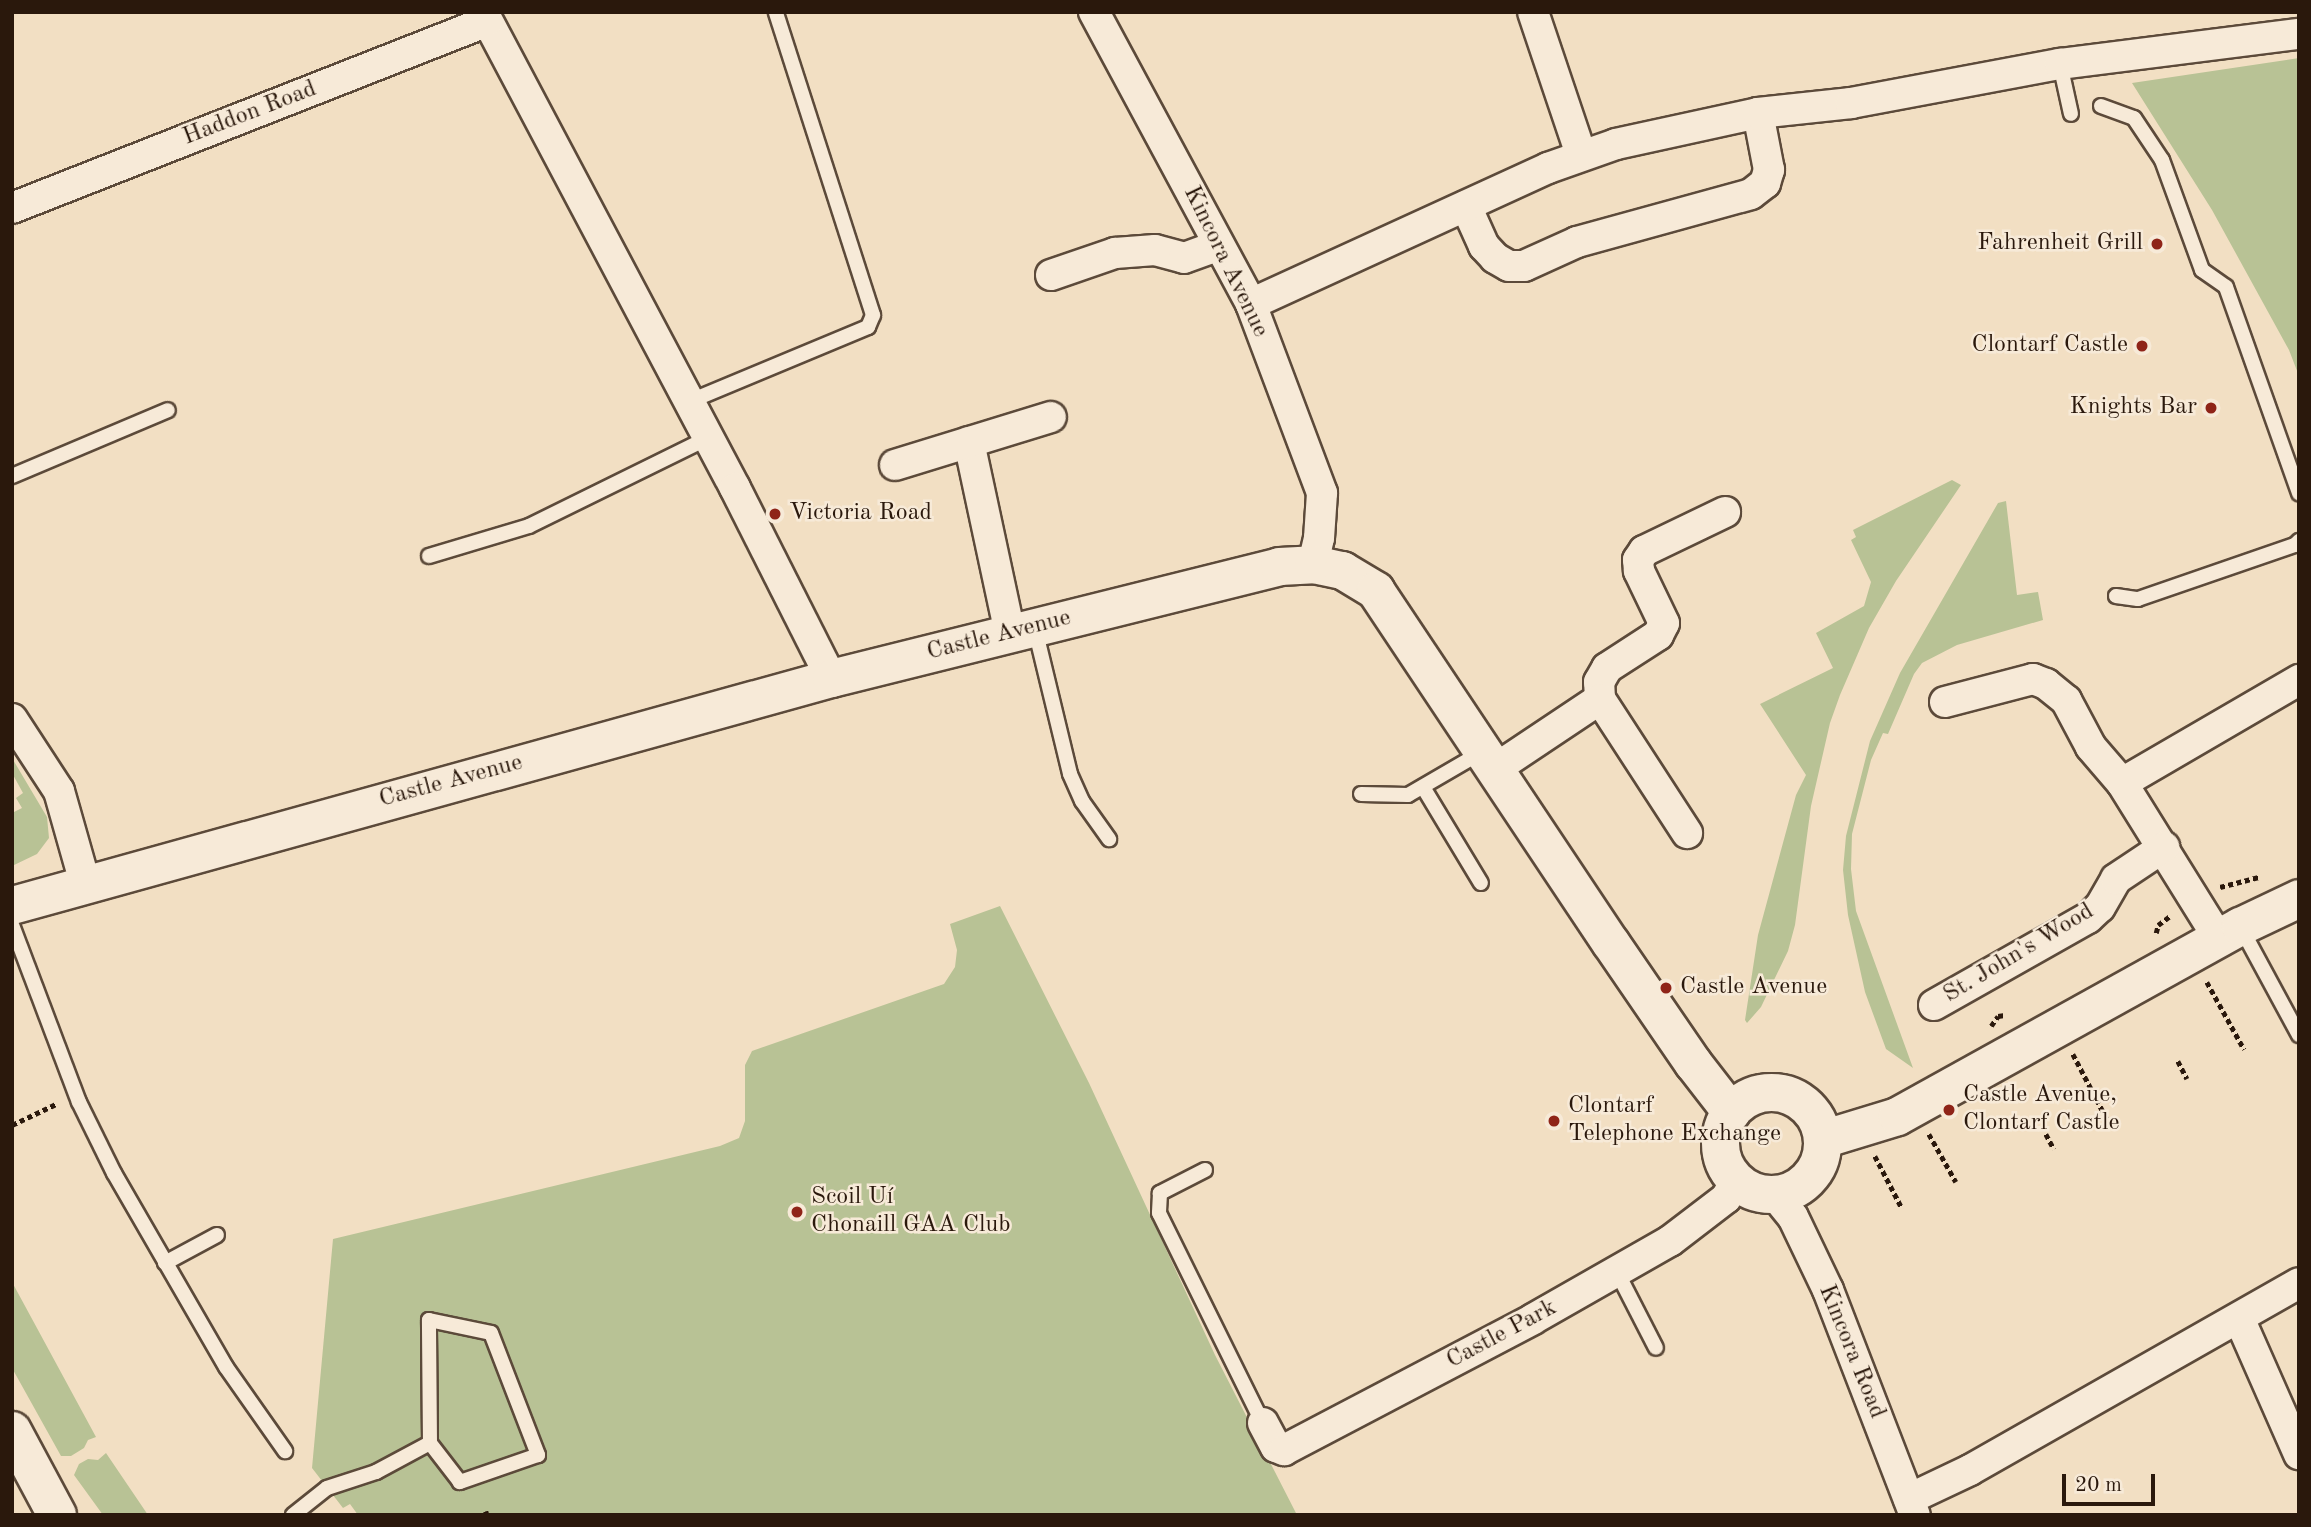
<!DOCTYPE html>
<html>
<head>
<meta charset="utf-8">
<style>
	body { margin:0 }
	#map { position:relative; width:2311px; height:1527px; overflow:hidden; background:#f2dfc3; font-family:"Old Standard TT",serif }
	div>[style] { position:absolute }
	.green>* { inset:0; background:#b8c295 }
	.path>* { height:4.5px; margin-top:-2.25px; transform-origin:0; background:repeating-linear-gradient(90deg,#2a180c 0 5px,transparent 0 8.5px) }
	.roads { filter:drop-shadow(2px 0 #5c4a3a) drop-shadow(-2px 0 #5c4a3a) drop-shadow(0 2px #5c4a3a) drop-shadow(0 -2px #5c4a3a) }
	.service>* { height:14px; margin:-7px; padding:0 7px; transform-origin:7px; border-radius:7px; background:#f7ead8 }
	.minor>* { height:30px; margin:-15px; padding:0 15px; transform-origin:15px; border-radius:15px; background:#f7ead8 }
	.tertiary>* { height:37px; margin:-18.5px; padding:0 18.5px; transform-origin:18.5px; border-radius:18.5px; background:#f7ead8 }
	.tertiary>.ring { margin:-18.5px; padding:0; box-sizing:content-box; background:none; border:37px solid #f7ead8; border-radius:50% }
	.secondary>* { height:38px; margin:-19px; padding:0 19px; transform-origin:19px; border-radius:19px; background:#f7ead8 }
	.dots>* { width:19px; height:19px; translate:-50% -50%; box-sizing:border-box; border:4px solid #f7ead8; border-radius:50% }
	span { translate:-50% -50%; white-space:nowrap; text-align:center; line-height:1.15; -webkit-text-stroke:5px #f7ead8; paint-order:stroke }
	.street-label { font-size:24px; color:#2a180c }
	.poi-label { font-size:24px; color:#2a180c }
	.right { translate:-100% -50%; text-align:right }
	.left { translate:0 -50%; text-align:left }
	.frame { position:absolute; inset:0; border:14px solid #2a180c; pointer-events:none }
	.scale { position:absolute; left:2062px; top:1474px; width:93px; height:32px; box-sizing:border-box; border:4px solid #2a180c; border-top:0; padding-left:9px; font-size:21px; line-height:24px; white-space:nowrap; color:#2a180c; -webkit-text-stroke:5px #f7ead8; paint-order:stroke }
</style>
</head>
<body>
<div id="map">
	<div class="green">
		<i style="clip-path:polygon(2299px 58px,2299px 376px,2289px 350px,2212px 210px,2132px 83px)"></i>
		<i style="clip-path:polygon(1952px 480px,1961px 485px,1896px 581px,1869px 628px,1840px 695px,1830px 723px,1811px 806px,1795px 925px,1788px 951px,1761px 1007px,1747px 1023px,1745px 1020px,1758px 935px,1796px 795px,1806px 775px,1760px 704px,1833px 668px,1816px 633px,1864px 606px,1871px 582px,1851px 540px,1856px 537px,1853px 530px)"></i>
		<i style="clip-path:polygon(2006px 501px,2017px 595px,2038px 592px,2043px 620px,1957px 645px,1922px 663px,1914px 674px,1888px 734px,1883px 733px,1871px 760px,1852px 834px,1851px 869px,1856px 911px,1913px 1068px,1886px 1049px,1865px 992px,1848px 915px,1843px 870px,1846px 836px,1870px 741px,1900px 673px,1998px 503px)"></i>
		<i style="clip-path:polygon(12px 758px,47px 817px,49px 838px,37px 854px,12px 866px,12px 813px,22px 808px,16px 798px,23px 793px,12px 773px)"></i>
		<i style="clip-path:polygon(1000px 906px,1089px 1083px,1215px 1355px,1297px 1515px,358px 1515px,350px 1504px,343px 1508px,312px 1468px,333px 1239px,720px 1146px,739px 1138px,745px 1121px,745px 1065px,752px 1051px,944px 984px,955px 967px,957px 950px,950px 924px)"></i>
		<i style="clip-path:polygon(12px 1282px,96px 1437px,88px 1440px,84px 1448px,71px 1456px,61px 1456px,12px 1368px)"></i>
		<i style="clip-path:polygon(106px 1453px,148px 1515px,103px 1515px,74px 1475px,79px 1464px,88px 1459px,98px 1460px)"></i>
	</div>
	<div class="path">
		<i style="left:2220px;top:887px;width:40px;rotate:-14.4deg"></i>
		<i style="left:2156px;top:933px;width:8px;rotate:-76deg"></i>
		<i style="left:2158px;top:925px;width:15px;rotate:-37deg"></i>
		<i style="left:2207px;top:982px;width:77px;rotate:61.1deg"></i>
		<i style="left:1991px;top:1026px;width:12px;rotate:-55deg"></i>
		<i style="left:1998px;top:1016px;width:7px;rotate:-8deg"></i>
		<i style="left:2073px;top:1054px;width:76px;rotate:62.4deg"></i>
		<i style="left:2178px;top:1061px;width:20px;rotate:63deg"></i>
		<i style="left:12px;top:1125px;width:49px;rotate:-25.5deg"></i>
		<i style="left:1929px;top:1134px;width:55px;rotate:60.6deg"></i>
		<i style="left:2046px;top:1134px;width:17px;rotate:62deg"></i>
		<i style="left:1875px;top:1156px;width:59px;rotate:62.6deg"></i>
		<i style="left:486px;top:1511px;width:4px;rotate:76deg"></i>
	</div>
	<div class="roads">
		<div class="service">
			<i style="left:2060px;top:64px;width:51px;rotate:77.6deg"></i>
			<i style="left:2101px;top:106px;width:35px;rotate:20deg"></i>
			<i style="left:2134px;top:118px;width:50px;rotate:56.3deg"></i>
			<i style="left:2162px;top:160px;width:117px;rotate:70deg"></i>
			<i style="left:2202px;top:270px;width:29px;rotate:35deg"></i>
			<i style="left:2226px;top:287px;width:219px;rotate:70.5deg"></i>
			<i style="left:688px;top:402px;width:195px;rotate:-22.6deg"></i>
			<i style="left:868px;top:327px;width:13px;rotate:-67deg"></i>
			<i style="left:873px;top:315px;width:318px;rotate:-107.8deg"></i>
			<i style="left:12px;top:476px;width:169px;rotate:-22.9deg"></i>
			<i style="left:429px;top:556px;width:104px;rotate:-16.7deg"></i>
			<i style="left:529px;top:526px;width:199px;rotate:-26.2deg"></i>
			<i style="left:2116px;top:596px;width:22px;rotate:8deg"></i>
			<i style="left:2138px;top:599px;width:166px;rotate:-19deg"></i>
			<i style="left:2295px;top:545px;width:6px;rotate:-45deg"></i>
			<i style="left:1035px;top:629px;width:149px;rotate:76.4deg"></i>
			<i style="left:1070px;top:774px;width:30px;rotate:66deg"></i>
			<i style="left:1082px;top:801px;width:47px;rotate:54.6deg"></i>
			<i style="left:1423px;top:787px;width:112px;rotate:58.9deg"></i>
			<i style="left:1361px;top:794px;width:47px;rotate:1.2deg"></i>
			<i style="left:1408px;top:795px;width:86px;rotate:-30.2deg"></i>
			<i style="left:12px;top:925px;width:189px;rotate:69.3deg"></i>
			<i style="left:79px;top:1102px;width:79px;rotate:63.8deg"></i>
			<i style="left:114px;top:1173px;width:224px;rotate:60deg"></i>
			<i style="left:226px;top:1367px;width:103px;rotate:54.9deg"></i>
			<i style="left:2240px;top:926px;width:124px;rotate:61.6deg"></i>
			<i style="left:1205px;top:1170px;width:51px;rotate:152.9deg"></i>
			<i style="left:1160px;top:1193px;width:20px;rotate:93deg"></i>
			<i style="left:1159px;top:1213px;width:234px;rotate:63.7deg"></i>
			<i style="left:165px;top:1263px;width:59px;rotate:-28.3deg"></i>
			<i style="left:1617px;top:1272px;width:85px;rotate:62.8deg"></i>
			<i style="left:429px;top:1320px;width:63px;rotate:11.8deg"></i>
			<i style="left:491px;top:1333px;width:131px;rotate:68.9deg"></i>
			<i style="left:538px;top:1455px;width:83px;rotate:160.9deg"></i>
			<i style="left:460px;top:1482px;width:49px;rotate:-127.6deg"></i>
			<i style="left:430px;top:1443px;width:123px;rotate:-90.5deg"></i>
			<i style="left:293px;top:1515px;width:43px;rotate:-38.5deg"></i>
			<i style="left:327px;top:1488px;width:52px;rotate:-18.1deg"></i>
			<i style="left:376px;top:1472px;width:61px;rotate:-28.2deg"></i>
		</div>
		<div class="minor">
			<i style="left:483px;top:12px;width:539px;rotate:62.1deg"></i>
			<i style="left:735px;top:488px;width:213px;rotate:63.2deg"></i>
			<i style="left:1094px;top:12px;width:332px;rotate:61.7deg"></i>
			<i style="left:1251px;top:304px;width:202px;rotate:69.4deg"></i>
			<i style="left:1322px;top:493px;width:45px;rotate:93.8deg"></i>
			<i style="left:1319px;top:538px;width:27px;rotate:103deg"></i>
			<i style="left:1533px;top:12px;width:151px;rotate:71.4deg"></i>
			<i style="left:1466px;top:206px;width:44px;rotate:65.8deg"></i>
			<i style="left:1484px;top:246px;width:16px;rotate:47deg"></i>
			<i style="left:1495px;top:258px;width:16px;rotate:30deg"></i>
			<i style="left:1509px;top:266px;width:15px"></i>
			<i style="left:1524px;top:266px;width:58px;rotate:-24.4deg"></i>
			<i style="left:1577px;top:242px;width:180px;rotate:-15.4deg"></i>
			<i style="left:1751px;top:194px;width:18px;rotate:-38deg"></i>
			<i style="left:1765px;top:183px;width:14px;rotate:-73deg"></i>
			<i style="left:1769px;top:170px;width:58px;rotate:-100.9deg"></i>
			<i style="left:12px;top:208px;width:511px;rotate:-21.45deg"></i>
			<i style="left:1051px;top:275px;width:68px;rotate:-19deg"></i>
			<i style="left:1115px;top:253px;width:40px;rotate:-4.3deg"></i>
			<i style="left:1155px;top:250px;width:30px;rotate:15deg"></i>
			<i style="left:1184px;top:258px;width:37px;rotate:-20deg"></i>
			<i style="left:1251px;top:304px;width:327px;rotate:-24.6deg"></i>
			<i style="left:1548px;top:168px;width:72px;rotate:-19.4deg"></i>
			<i style="left:1616px;top:144px;width:145px;rotate:-12.3deg"></i>
			<i style="left:1758px;top:113px;width:94px;rotate:-6.1deg"></i>
			<i style="left:1851px;top:103px;width:213px;rotate:-10.6deg"></i>
			<i style="left:2060px;top:64px;width:241px;rotate:-7.2deg"></i>
			<i style="left:969px;top:442px;width:195px;rotate:77.9deg"></i>
			<i style="left:895px;top:465px;width:163px;rotate:-17.1deg"></i>
			<i style="left:1600px;top:699px;width:17px;rotate:-93deg"></i>
			<i style="left:1599px;top:682px;width:16px;rotate:-60deg"></i>
			<i style="left:1607px;top:668px;width:61px;rotate:-32.9deg"></i>
			<i style="left:1658px;top:635px;width:13px;rotate:-63deg"></i>
			<i style="left:1664px;top:623px;width:58px;rotate:-115.7deg"></i>
			<i style="left:1639px;top:571px;width:11px;rotate:-95deg"></i>
			<i style="left:1638px;top:560px;width:11px;rotate:-56deg"></i>
			<i style="left:1644px;top:551px;width:90px;rotate:-25.7deg"></i>
			<i style="left:1945px;top:702px;width:91px;rotate:-14.6deg"></i>
			<i style="left:2033px;top:679px;width:14px;rotate:21deg"></i>
			<i style="left:2046px;top:684px;width:26px;rotate:39deg"></i>
			<i style="left:2066px;top:700px;width:53px;rotate:62deg"></i>
			<i style="left:2091px;top:747px;width:48px;rotate:49.3deg"></i>
			<i style="left:2122px;top:783px;width:184px;rotate:58.1deg"></i>
			<i style="left:12px;top:719px;width:86px;rotate:56.9deg"></i>
			<i style="left:59px;top:791px;width:96px;rotate:74.2deg"></i>
			<i style="left:1495px;top:769px;width:126px;rotate:-33.7deg"></i>
			<i style="left:1600px;top:699px;width:160px;rotate:57deg"></i>
			<i style="left:2122px;top:783px;width:205px;rotate:-30.2deg"></i>
			<i style="left:1934px;top:1005px;width:177px;rotate:-29.5deg"></i>
			<i style="left:2088px;top:918px;width:16px;rotate:-43deg"></i>
			<i style="left:2100px;top:907px;width:32px;rotate:-60deg"></i>
			<i style="left:2116px;top:879px;width:58px;rotate:-33.7deg"></i>
			<i style="left:1775px;top:1195px;width:28px;rotate:51deg"></i>
			<i style="left:1793px;top:1217px;width:81px;rotate:64.4deg"></i>
			<i style="left:1828px;top:1290px;width:241px;rotate:68.9deg"></i>
			<i style="left:2239px;top:1318px;width:149px;rotate:66.2deg"></i>
			<i style="left:1263px;top:1423px;width:27px;rotate:62deg"></i>
			<i style="left:1276px;top:1447px;width:9px;rotate:21deg"></i>
			<i style="left:1284px;top:1450px;width:281px;rotate:-27.7deg"></i>
			<i style="left:1533px;top:1319px;width:158px;rotate:-29.7deg"></i>
			<i style="left:1670px;top:1241px;width:71px;rotate:-37.5deg"></i>
			<i style="left:1726px;top:1198px;width:20px;rotate:-60deg"></i>
			<i style="left:1909px;top:1499px;width:68px;rotate:-25.4deg"></i>
			<i style="left:1970px;top:1470px;width:378px;rotate:-29.6deg"></i>
		</div>
		<div class="tertiary">
			<i style="left:12px;top:905px;width:850px;rotate:-15.49deg"></i>
			<i style="left:831px;top:678px;width:462px;rotate:-14deg"></i>
			<i style="left:1279px;top:566px;width:34px;rotate:-3deg"></i>
			<i style="left:1313px;top:564px;width:30px;rotate:12deg"></i>
			<i style="left:1342px;top:570px;width:39px;rotate:31deg"></i>
			<i style="left:1375px;top:590px;width:423px;rotate:56.3deg"></i>
			<i style="left:1610px;top:942px;width:147px;rotate:55.6deg"></i>
			<i style="left:1693px;top:1063px;width:62px;rotate:52.2deg"></i>
			<i class="ring" style="left:1720px;top:1092px;width:65px;height:65px"></i>
			<i style="left:1822px;top:1139px;width:78px;rotate:-17deg"></i>
			<i style="left:1897px;top:1116px;width:392px;rotate:-29deg"></i>
			<i style="left:2240px;top:926px;width:65px;rotate:-25.4deg"></i>
		</div>
		<div class="secondary">
			<i style="left:12px;top:1431px;width:95px;rotate:61.8deg"></i>
		</div>
	</div>
	<div class="dots">
		<i style="left:2157px;top:244px;background:#8f2418"></i>
		<i style="left:2142px;top:346px;background:#8f2418"></i>
		<i style="left:2211px;top:408px;background:#8f2418"></i>
		<i style="left:775px;top:514px;background:#8f2418"></i>
		<i style="left:1666px;top:988px;background:#8f2418"></i>
		<i style="left:1949px;top:1110px;background:#8f2418"></i>
		<i style="left:1554px;top:1121px;background:#8f2418"></i>
		<i style="left:797px;top:1212px;background:#8f2418"></i>
	</div>
	<div class="street-label">
		<span style="left:250px;top:114px;rotate:-21deg">Haddon Road</span>
		<span style="left:1225px;top:262px;rotate:64deg">Kincora Avenue</span>
		<span style="left:999px;top:636px;rotate:-14deg">Castle Avenue</span>
		<span style="left:451px;top:782px;rotate:-15deg">Castle Avenue</span>
		<span style="left:2019px;top:954px;rotate:-31deg">St. John's Wood</span>
		<span style="left:1502px;top:1335px;rotate:-28deg">Castle Park</span>
		<span style="left:1851px;top:1352px;rotate:68deg">Kincora Road</span>
	</div>
	<div class="poi-label">
		<span class="right" style="left:2143px;top:244px">Fahrenheit Grill</span>
		<span class="right" style="left:2128px;top:346px">Clontarf Castle</span>
		<span class="right" style="left:2197px;top:408px">Knights Bar</span>
		<span class="left" style="left:789px;top:514px">Victoria Road</span>
		<span class="left" style="left:1680px;top:988px">Castle Avenue</span>
		<span class="left" style="left:1963px;top:1110px">Castle Avenue,<br>Clontarf Castle</span>
		<span class="left" style="left:1568px;top:1121px">Clontarf<br>Telephone Exchange</span>
		<span class="left" style="left:811px;top:1212px">Scoil Uí<br>Chonaill GAA Club</span>
	</div>
	<div class="frame"></div>
	<div class="scale">20 m</div>
</div>
</body>
</html>
